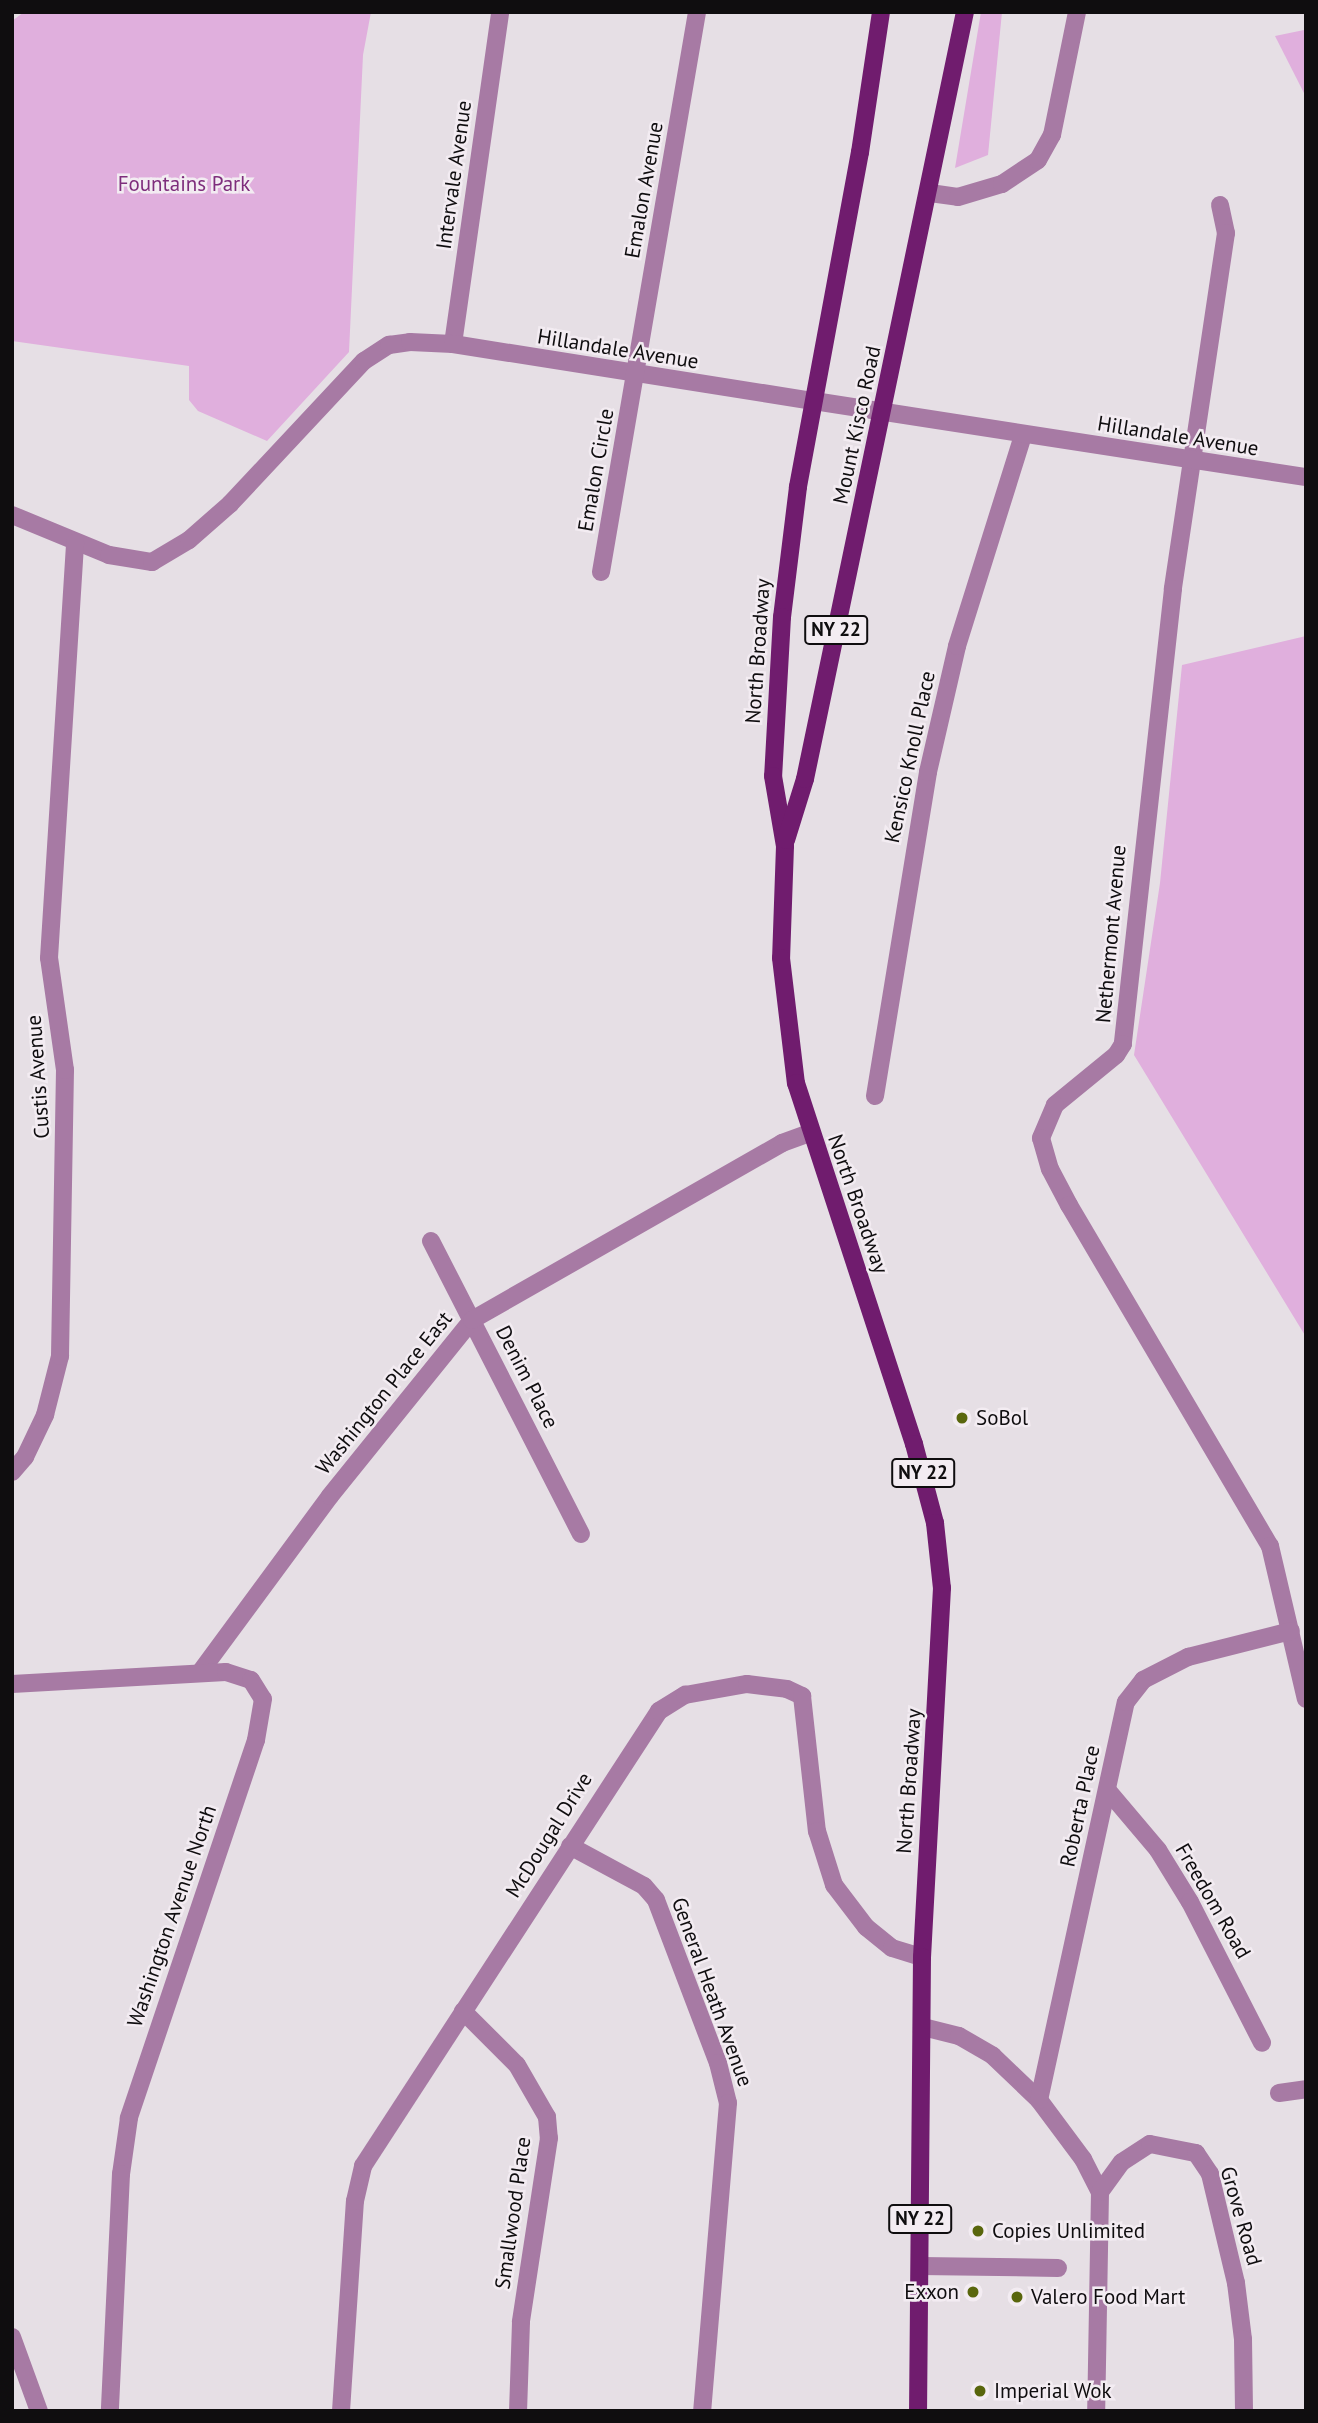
<!DOCTYPE html>
<html>
<head>
<meta charset="utf-8">
<style>
	body { margin:0 }
	#map { position:relative; width:1318px; height:2423px; overflow:hidden; background:#e6dfe5; font-family:"PT Sans",sans-serif }
	div>[style] { position:absolute }
	.green>* { inset:0; background:#e0afdd }
	.minor>* { height:18px; margin:-9px; padding:0 9px; transform-origin:9px; border-radius:9px; background:#a77aa4 }
	.tertiary>* { height:18px; margin:-9px; padding:0 9px; transform-origin:9px; border-radius:9px; background:#a77aa4 }
	.primary>* { height:18px; margin:-9px; padding:0 9px; transform-origin:9px; border-radius:9px; background:#701c6e }
	.dots>* { width:19px; height:19px; translate:-50% -50%; box-sizing:border-box; border:4px solid #f3ecf2; border-radius:50% }
	span { translate:-50% -50%; white-space:nowrap; text-align:center; line-height:1.15; -webkit-text-stroke:5px #f3ecf2; paint-order:stroke }
	.shield-label span { padding:2px 5px; background:#f3ecf2; border:2px solid; border-radius:5px; -webkit-text-stroke-width:0 }
	.shield-label { font-size:19px; color:#0f0d0f; font-weight:700 }
	.street-label { font-size:21px; color:#0f0d0f }
	.park-label { font-size:21px; color:#7e2d7c }
	.poi-label { font-size:21px; color:#0f0d0f }
	.left { translate:0 -50%; text-align:left }
	.right { translate:-100% -50%; text-align:right }
	.frame { position:absolute; inset:0; border:14px solid #0f0d0f; pointer-events:none }
</style>
</head>
<body>
<div id="map">
	<div class="green">
		<i style="clip-path:polygon(24px 12px,371px 12px,363px 55px,349px 352px,267px 441px,198px 411px,189px 400px,189px 366px,12px 341px,12px 21px)"></i>
		<i style="clip-path:polygon(981px 12px,1002px 12px,988px 155px,955px 168px)"></i>
		<i style="clip-path:polygon(1304px 30px,1306px 32px,1306px 97px,1275px 36px)"></i>
		<i style="clip-path:polygon(1306px 636px,1306px 1337px,1134px 1055px,1160px 883px,1182px 665px)"></i>
	</div>
	<div class="minor">
		<i style="left:930px;top:193px;width:28px;rotate:8deg"></i>
		<i style="left:958px;top:197px;width:46px;rotate:-16.5deg"></i>
		<i style="left:1002px;top:184px;width:43px;rotate:-33.7deg"></i>
		<i style="left:1038px;top:160px;width:29px;rotate:-61deg"></i>
		<i style="left:1052px;top:135px;width:126px;rotate:-78.5deg"></i>
		<i style="left:1220px;top:205px;width:29px;rotate:78deg"></i>
		<i style="left:1226px;top:233px;width:360px;rotate:98.5deg"></i>
		<i style="left:1173px;top:589px;width:458px;rotate:96.3deg"></i>
		<i style="left:1123px;top:1044px;width:13px;rotate:122deg"></i>
		<i style="left:1116px;top:1055px;width:79px;rotate:140.7deg"></i>
		<i style="left:1055px;top:1105px;width:36px;rotate:113deg"></i>
		<i style="left:1041px;top:1138px;width:32px;rotate:74deg"></i>
		<i style="left:1050px;top:1169px;width:41px;rotate:62.2deg"></i>
		<i style="left:1069px;top:1205px;width:396px;rotate:59.5deg"></i>
		<i style="left:1270px;top:1546px;width:157px;rotate:76.8deg"></i>
		<i style="left:453px;top:344px;width:335px;rotate:-81.9deg"></i>
		<i style="left:12px;top:515px;width:105px;rotate:22.4deg"></i>
		<i style="left:109px;top:555px;width:44px;rotate:9.2deg"></i>
		<i style="left:152px;top:562px;width:43px;rotate:-30.7deg"></i>
		<i style="left:189px;top:540px;width:55px;rotate:-41.3deg"></i>
		<i style="left:230px;top:504px;width:196px;rotate:-46.9deg"></i>
		<i style="left:364px;top:361px;width:30px;rotate:-33deg"></i>
		<i style="left:389px;top:345px;width:21px;rotate:-8deg"></i>
		<i style="left:410px;top:342px;width:43px;rotate:2.7deg"></i>
		<i style="left:453px;top:344px;width:365px;rotate:9deg"></i>
		<i style="left:601px;top:572px;width:568px;rotate:-80.27deg"></i>
		<i style="left:875px;top:1096px;width:328px;rotate:-80.7deg"></i>
		<i style="left:928px;top:772px;width:129px;rotate:-77deg"></i>
		<i style="left:957px;top:646px;width:221px;rotate:-72.6deg"></i>
		<i style="left:431px;top:1241px;width:329px;rotate:62.9deg"></i>
		<i style="left:12px;top:1472px;width:20px;rotate:-49deg"></i>
		<i style="left:25px;top:1457px;width:47px;rotate:-64.5deg"></i>
		<i style="left:45px;top:1415px;width:61px;rotate:-75.7deg"></i>
		<i style="left:60px;top:1356px;width:286px;rotate:-89deg"></i>
		<i style="left:65px;top:1070px;width:113px;rotate:-98.1deg"></i>
		<i style="left:49px;top:958px;width:416px;rotate:-86.4deg"></i>
		<i style="left:1109px;top:1792px;width:76px;rotate:49.8deg"></i>
		<i style="left:1158px;top:1850px;width:61px;rotate:58.4deg"></i>
		<i style="left:1190px;top:1902px;width:158px;rotate:62.9deg"></i>
		<i style="left:570px;top:1846px;width:84px;rotate:28.4deg"></i>
		<i style="left:644px;top:1886px;width:18px;rotate:49deg"></i>
		<i style="left:656px;top:1900px;width:174px;rotate:69.2deg"></i>
		<i style="left:718px;top:2063px;width:41px;rotate:76deg"></i>
		<i style="left:728px;top:2103px;width:309px;rotate:94.8deg"></i>
		<i style="left:463px;top:2011px;width:76px;rotate:45deg"></i>
		<i style="left:517px;top:2065px;width:60px;rotate:60deg"></i>
		<i style="left:547px;top:2117px;width:21px;rotate:85deg"></i>
		<i style="left:549px;top:2138px;width:186px;rotate:98.7deg"></i>
		<i style="left:521px;top:2322px;width:89px;rotate:91.9deg"></i>
		<i style="left:923px;top:2027px;width:37px;rotate:14deg"></i>
		<i style="left:959px;top:2036px;width:39px;rotate:30deg"></i>
		<i style="left:993px;top:2056px;width:64px;rotate:43.7deg"></i>
		<i style="left:1039px;top:2100px;width:74px;rotate:53.3deg"></i>
		<i style="left:1083px;top:2159px;width:37px;rotate:63deg"></i>
		<i style="left:1100px;top:2192px;width:219px;rotate:91deg"></i>
		<i style="left:1279px;top:2093px;width:27px;rotate:-8deg"></i>
		<i style="left:1039px;top:2100px;width:407px;rotate:-77.7deg"></i>
		<i style="left:1126px;top:1702px;width:28px;rotate:-52deg"></i>
		<i style="left:1143px;top:1680px;width:51px;rotate:-27.1deg"></i>
		<i style="left:1188px;top:1657px;width:106px;rotate:-14.2deg"></i>
		<i style="left:1100px;top:2192px;width:37px;rotate:-54deg"></i>
		<i style="left:1122px;top:2162px;width:33px;rotate:-33deg"></i>
		<i style="left:1150px;top:2144px;width:47px;rotate:11.1deg"></i>
		<i style="left:1196px;top:2153px;width:25px;rotate:56deg"></i>
		<i style="left:1210px;top:2174px;width:112px;rotate:76.6deg"></i>
		<i style="left:1236px;top:2283px;width:56px;rotate:82.9deg"></i>
		<i style="left:1243px;top:2339px;width:72px;rotate:89.2deg"></i>
		<i style="left:920px;top:2266px;width:138px;rotate:0.8deg"></i>
		<i style="left:341px;top:2411px;width:210px;rotate:-86.2deg"></i>
		<i style="left:355px;top:2201px;width:36px;rotate:-77deg"></i>
		<i style="left:363px;top:2166px;width:543px;rotate:-56.95deg"></i>
		<i style="left:659px;top:1711px;width:31px;rotate:-32deg"></i>
		<i style="left:685px;top:1695px;width:63px;rotate:-10.1deg"></i>
		<i style="left:747px;top:1684px;width:40px;rotate:7.1deg"></i>
		<i style="left:787px;top:1689px;width:17px;rotate:25deg"></i>
		<i style="left:802px;top:1696px;width:136px;rotate:83.7deg"></i>
		<i style="left:817px;top:1831px;width:57px;rotate:72.5deg"></i>
		<i style="left:834px;top:1885px;width:53px;rotate:52.7deg"></i>
		<i style="left:866px;top:1927px;width:33px;rotate:39deg"></i>
		<i style="left:892px;top:1948px;width:31px;rotate:17deg"></i>
	</div>
	<div class="tertiary">
		<i style="left:814px;top:401px;width:498px;rotate:8.8deg"></i>
		<i style="left:201px;top:1671px;width:217px;rotate:-53.6deg"></i>
		<i style="left:330px;top:1496px;width:226px;rotate:-51.1deg"></i>
		<i style="left:472px;top:1320px;width:357px;rotate:-29.7deg"></i>
		<i style="left:782px;top:1143px;width:30px;rotate:-20deg"></i>
		<i style="left:12px;top:1684px;width:214px;rotate:-3.2deg"></i>
		<i style="left:226px;top:1672px;width:26px;rotate:18deg"></i>
		<i style="left:251px;top:1680px;width:22px;rotate:58deg"></i>
		<i style="left:263px;top:1699px;width:42px;rotate:99.7deg"></i>
		<i style="left:256px;top:1740px;width:399px;rotate:108.6deg"></i>
		<i style="left:129px;top:2118px;width:57px;rotate:98.1deg"></i>
		<i style="left:121px;top:2174px;width:237px;rotate:92.7deg"></i>
		<i style="left:12px;top:2337px;width:79px;rotate:70deg"></i>
	</div>
	<div class="primary">
		<i style="left:881px;top:12px;width:142px;rotate:98.5deg"></i>
		<i style="left:860px;top:152px;width:341px;rotate:100.5deg"></i>
		<i style="left:798px;top:487px;width:131px;rotate:97deg"></i>
		<i style="left:782px;top:617px;width:159px;rotate:93.2deg"></i>
		<i style="left:773px;top:776px;width:71px;rotate:80.3deg"></i>
		<i style="left:785px;top:846px;width:112px;rotate:92deg"></i>
		<i style="left:781px;top:958px;width:126px;rotate:83.2deg"></i>
		<i style="left:796px;top:1083px;width:380px;rotate:71.9deg"></i>
		<i style="left:914px;top:1444px;width:82px;rotate:75.1deg"></i>
		<i style="left:935px;top:1523px;width:65px;rotate:83.9deg"></i>
		<i style="left:942px;top:1588px;width:370px;rotate:93.1deg"></i>
		<i style="left:922px;top:1957px;width:454px;rotate:90.5deg"></i>
		<i style="left:786px;top:840px;width:64px;rotate:-72.7deg"></i>
		<i style="left:805px;top:779px;width:784px;rotate:-78.22deg"></i>
	</div>
	<div class="dots">
		<i style="left:962px;top:1418px;background:#59660d"></i>
		<i style="left:978px;top:2231px;background:#59660d"></i>
		<i style="left:973px;top:2292px;background:#59660d"></i>
		<i style="left:1017px;top:2297px;background:#59660d"></i>
		<i style="left:980px;top:2391px;background:#59660d"></i>
	</div>
	<div class="shield-label">
		<span style="left:836px;top:630px">NY 22</span>
		<span style="left:923px;top:1473px">NY 22</span>
		<span style="left:920px;top:2219px">NY 22</span>
	</div>
	<div class="street-label">
		<span style="left:454px;top:175px;rotate:-82deg">Intervale Avenue</span>
		<span style="left:644px;top:190px;rotate:-80deg">Emalon Avenue</span>
		<span style="left:618px;top:349px;rotate:9deg">Hillandale Avenue</span>
		<span style="left:857px;top:425px;rotate:-78deg">Mount Kisco Road</span>
		<span style="left:1178px;top:436px;rotate:9deg">Hillandale Avenue</span>
		<span style="left:596px;top:470px;rotate:-80deg">Emalon Circle</span>
		<span style="left:758px;top:651px;rotate:-86deg">North Broadway</span>
		<span style="left:910px;top:757px;rotate:-78deg">Kensico Knoll Place</span>
		<span style="left:1111px;top:934px;rotate:-85deg">Nethermont Avenue</span>
		<span style="left:38px;top:1077px;rotate:-94deg">Custis Avenue</span>
		<span style="left:858px;top:1204px;rotate:71deg">North Broadway</span>
		<span style="left:527px;top:1377px;rotate:63deg">Denim Place</span>
		<span style="left:384px;top:1393px;rotate:-51deg">Washington Place East</span>
		<span style="left:909px;top:1781px;rotate:-86deg">North Broadway</span>
		<span style="left:1080px;top:1806px;rotate:-78deg">Roberta Place</span>
		<span style="left:549px;top:1835px;rotate:-58deg">McDougal Drive</span>
		<span style="left:1213px;top:1901px;rotate:60deg">Freedom Road</span>
		<span style="left:172px;top:1916px;rotate:-71deg">Washington Avenue North</span>
		<span style="left:712px;top:1992px;rotate:70deg">General Heath Avenue</span>
		<span style="left:513px;top:2213px;rotate:-82deg">Smallwood Place</span>
		<span style="left:1241px;top:2216px;rotate:74deg">Grove Road</span>
	</div>
	<div class="park-label">
		<span style="left:184px;top:184px">Fountains Park</span>
	</div>
	<div class="poi-label">
		<span class="left" style="left:976px;top:1418px">SoBol</span>
		<span class="left" style="left:992px;top:2231px">Copies Unlimited</span>
		<span class="right" style="left:959px;top:2292px">Exxon</span>
		<span class="left" style="left:1031px;top:2297px">Valero Food Mart</span>
		<span class="left" style="left:994px;top:2391px">Imperial Wok</span>
	</div>
	<div class="frame"></div>
</div>
</body>
</html>
